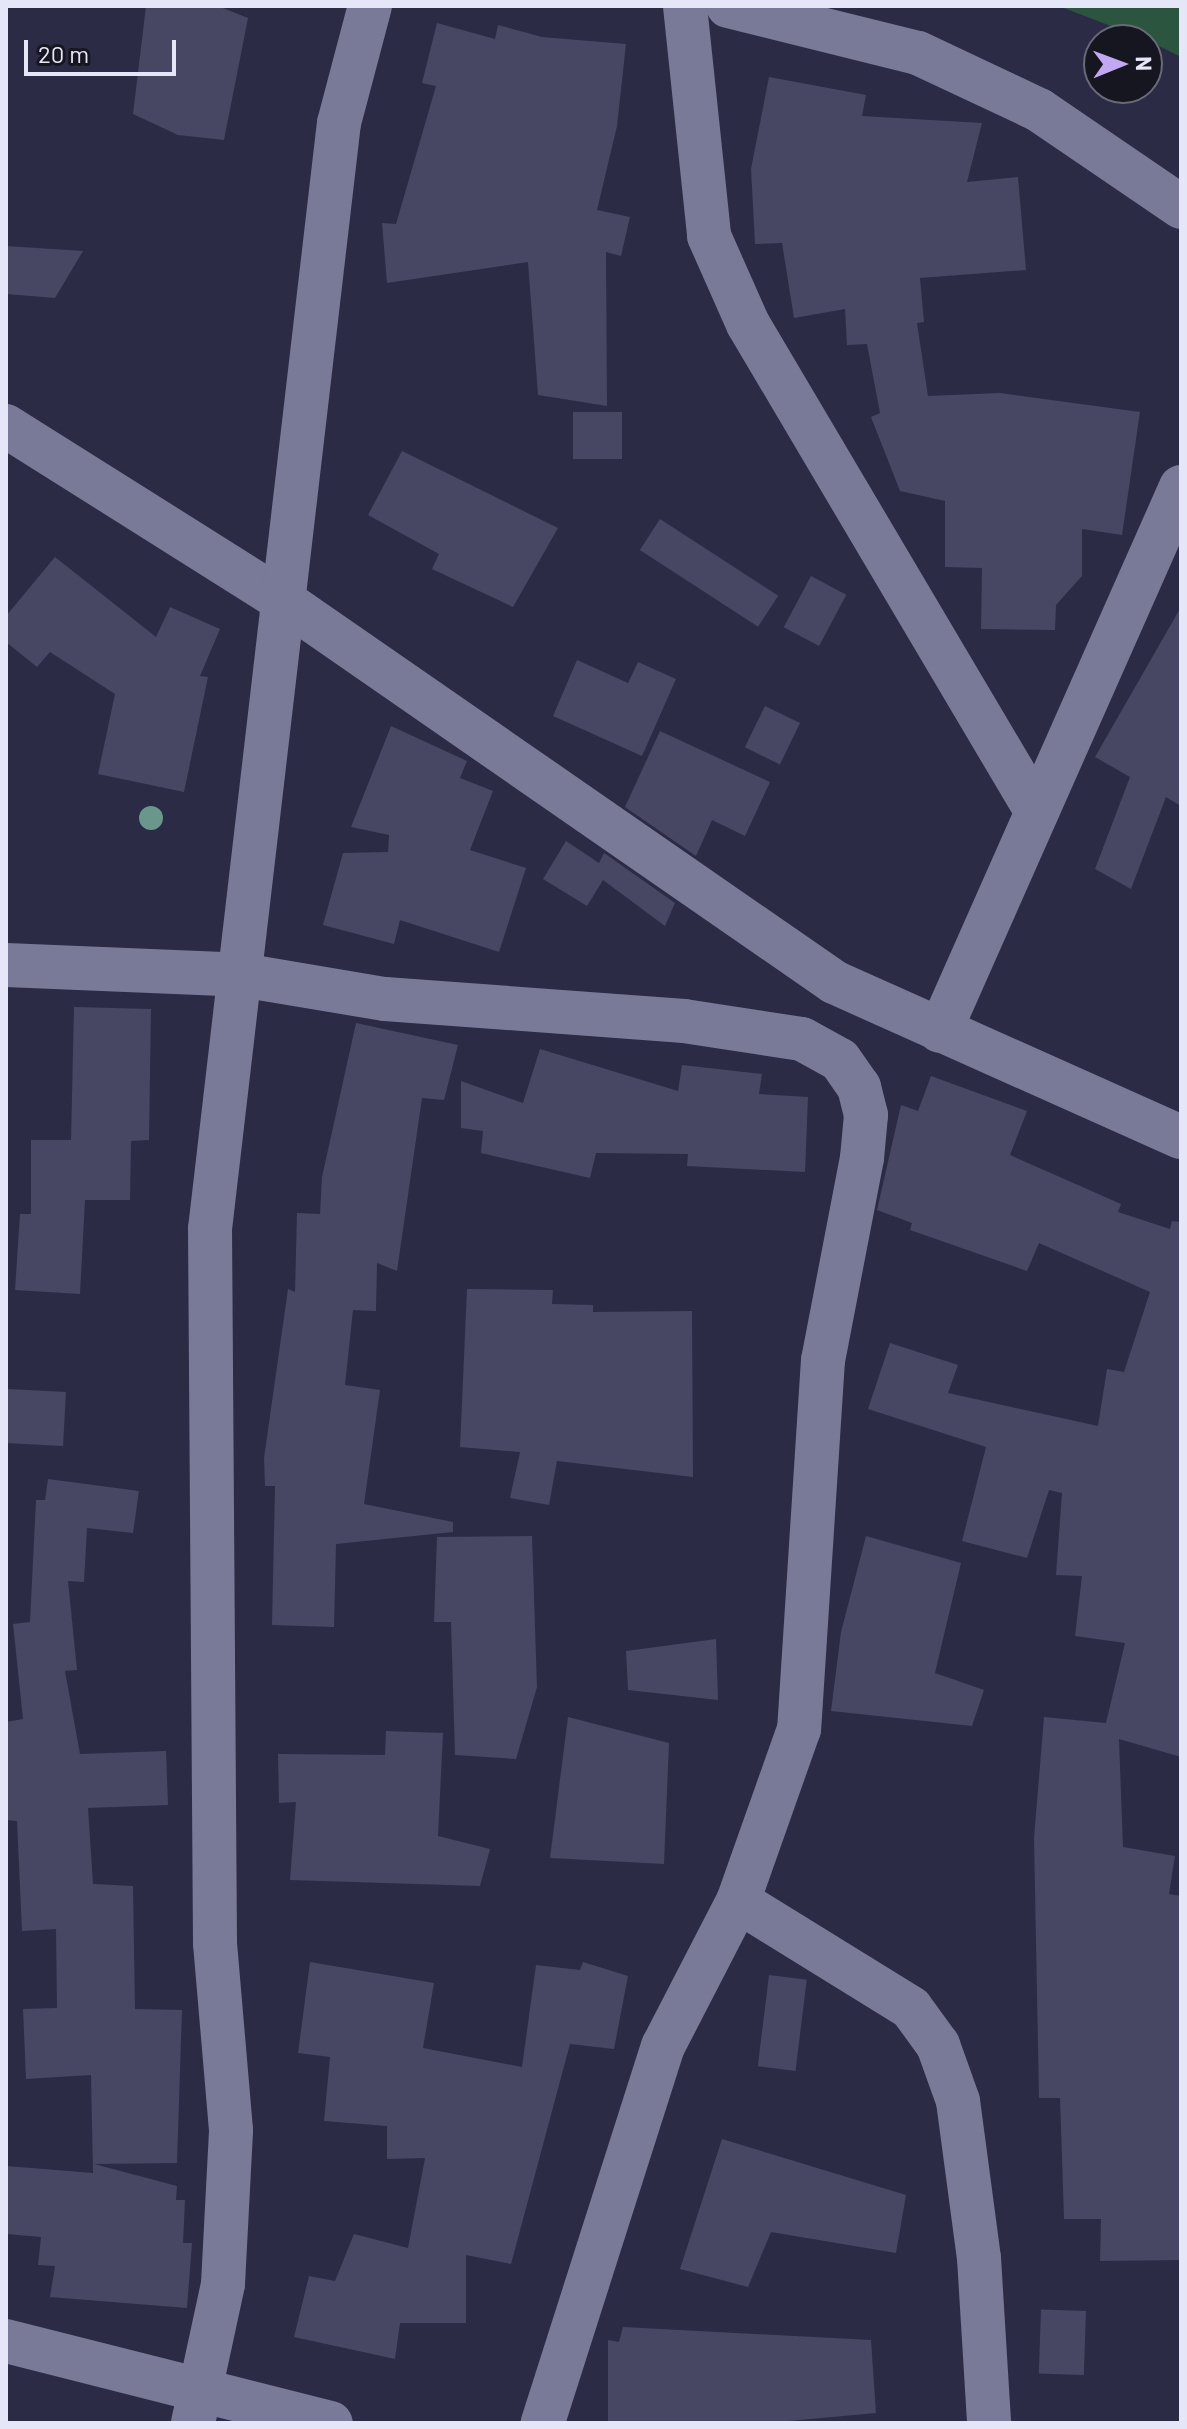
<!DOCTYPE html>
<html>
<head>
<meta charset="utf-8">
<style>
	body { margin:0 }
	#map { position:relative; width:1187px; height:2429px; overflow:hidden; background:#2c2b45; font-family:Barlow,sans-serif }
	div>[style] { position:absolute }
	.green>* { inset:0; background:#2c5540 }
	.building>* { inset:0; background:#474763; transform-origin:0 0 }
	.minor>* { height:44px; margin:-22px; padding:0 22px; transform-origin:22px; border-radius:22px; background:#797a98 }
	.trees>* { width:24px; height:24px; margin:-12px; border-radius:50%; background:#6a978b }
	span { translate:-50% -50%; white-space:nowrap; text-align:center; line-height:1.15; -webkit-text-stroke:6px #161621; paint-order:stroke }
	.frame { position:absolute; inset:0; border:8px solid #e5e6f7; pointer-events:none }
	.north { position:absolute; left:1083px; top:24px; width:80px; height:80px; box-sizing:border-box; background:#161621; border:2px solid #696977; border-radius:50%; rotate:89deg; font-size:22px; font-weight:700; line-height:32px; text-align:center; color:#e5e6f7 }
	.north::after { content:''; display:block; margin:auto; width:28px; height:36px; background:#c2a8f2; clip-path:polygon(50% 0,100% 100%,50% 72%,0 100%) }
	.scale { position:absolute; left:24px; top:40px; width:152px; height:36px; box-sizing:border-box; border:4px solid #e5e6f7; border-top:0; padding-left:10px; font-size:24px; line-height:28px; white-space:nowrap; color:#e5e6f7; -webkit-text-stroke:6px #161621; paint-order:stroke }
</style>
</head>
<body>
<div id="map">
	<div class="green">
		<i style="clip-path:polygon(1059px 6px,1181px 6px,1181px 57px,1147px 40px)"></i>
	</div>
	<div class="building">
		<i style="clip-path:polygon(146px 6px,218px 6px,248px 18px,224px 140px,178px 135px,133px 114px)"></i>
		<i style="clip-path:polygon(437px 23px,495px 39px,498px 25px,542px 37px,626px 44px,617px 126px,597px 210px,630px 217px,621px 256px,606px 252px,607px 406px,538px 395px,528px 262px,387px 283px,382px 223px,396px 224px,436px 86px,422px 83px)"></i>
		<i style="clip-path:polygon(769px 77px,866px 95px,862px 116px,982px 123px,967px 182px,1018px 177px,1026px 270px,920px 278px,924px 322px,917px 323px,928px 396px,1000px 393px,1140px 412px,1122px 535px,1082px 529px,1082px 576px,1056px 605px,1055px 630px,981px 629px,982px 568px,945px 567px,945px 501px,900px 491px,871px 417px,880px 413px,867px 344px,847px 345px,845px 309px,794px 318px,782px 243px,755px 244px,751px 169px)"></i>
		<i style="clip-path:polygon(6px 246px,83px 251px,55px 298px,6px 294px)"></i>
		<i style="left:573px;top:412px;width:49px;height:47px"></i>
		<i style="clip-path:polygon(402px 451px,558px 528px,513px 607px,432px 569px,439px 554px,368px 515px)"></i>
		<i style="left:660px;top:519px;width:141px;height:37px;rotate:33deg"></i>
		<i style="clip-path:polygon(55px 557px,156px 637px,170px 607px,220px 629px,200px 676px,208px 677px,184px 792px,98px 774px,115px 694px,50px 652px,37px 667px,6px 642px,6px 616px)"></i>
		<i style="left:811px;top:576px;width:40px;height:58px;rotate:28deg"></i>
		<i style="clip-path:polygon(1181px 607px,1181px 806px,1166px 797px,1131px 889px,1095px 869px,1130px 777px,1095px 757px)"></i>
		<i style="clip-path:polygon(577px 660px,628px 683px,638px 662px,676px 679px,642px 756px,553px 716px)"></i>
		<i style="left:765px;top:706px;width:39px;height:46px;rotate:26deg"></i>
		<i style="clip-path:polygon(391px 726px,467px 761px,460px 778px,493px 791px,470px 850px,526px 868px,499px 952px,400px 920px,394px 944px,323px 925px,343px 853px,388px 852px,389px 835px,351px 827px)"></i>
		<i style="clip-path:polygon(660px 731px,770px 782px,745px 836px,712px 820px,696px 856px,625px 807px)"></i>
		<i style="clip-path:polygon(566px 841px,599px 863px,604px 853px,675px 903px,665px 926px,603px 880px,587px 906px,543px 879px)"></i>
		<i style="clip-path:polygon(74px 1007px,151px 1009px,149px 1140px,131px 1141px,130px 1200px,85px 1200px,80px 1294px,15px 1290px,20px 1214px,31px 1214px,31px 1140px,71px 1140px)"></i>
		<i style="clip-path:polygon(356px 1023px,458px 1045px,444px 1100px,422px 1098px,397px 1271px,377px 1263px,376px 1311px,353px 1310px,345px 1385px,380px 1390px,364px 1504px,453px 1522px,453px 1532px,336px 1544px,334px 1627px,272px 1625px,275px 1486px,265px 1486px,264px 1458px,288px 1289px,295px 1292px,297px 1213px,320px 1214px,322px 1177px)"></i>
		<i style="clip-path:polygon(540px 1049px,678px 1091px,682px 1065px,762px 1074px,759px 1094px,808px 1097px,805px 1172px,687px 1166px,688px 1154px,596px 1153px,590px 1178px,481px 1153px,483px 1131px,461px 1128px,461px 1081px,523px 1103px)"></i>
		<i style="clip-path:polygon(931px 1076px,1027px 1111px,1010px 1155px,1121px 1204px,1118px 1212px,1170px 1229px,1172px 1221px,1181px 1222px,1181px 1757px,1119px 1739px,1123px 1847px,1175px 1856px,1169px 1894px,1181px 1896px,1181px 2260px,1100px 2261px,1101px 2219px,1064px 2219px,1060px 2098px,1039px 2098px,1034px 1838px,1044px 1717px,1106px 1723px,1125px 1643px,1075px 1636px,1082px 1576px,1056px 1575px,1062px 1493px,1049px 1490px,1027px 1558px,962px 1541px,986px 1447px,868px 1409px,890px 1343px,958px 1365px,948px 1393px,1098px 1426px,1107px 1369px,1124px 1372px,1150px 1292px,1039px 1243px,1027px 1271px,910px 1230px,912px 1223px,877px 1210px,901px 1105px,918px 1111px)"></i>
		<i style="clip-path:polygon(467px 1289px,553px 1290px,552px 1304px,593px 1305px,593px 1312px,692px 1311px,693px 1477px,557px 1461px,549px 1505px,510px 1498px,520px 1452px,460px 1447px)"></i>
		<i style="left:8px;top:1389px;width:58px;height:54px;rotate:3deg"></i>
		<i style="clip-path:polygon(48px 1479px,139px 1491px,133px 1533px,87px 1528px,84px 1582px,68px 1581px,77px 1670px,65px 1671px,80px 1754px,166px 1751px,168px 1805px,88px 1808px,93px 1884px,133px 1886px,135px 2009px,182px 2010px,177px 2163px,94px 2164px,177px 2186px,176px 2200px,185px 2200px,183px 2243px,192px 2243px,187px 2308px,50px 2297px,55px 2266px,38px 2265px,41px 2237px,6px 2234px,6px 2166px,93px 2173px,91px 2075px,26px 2079px,23px 2009px,57px 2008px,56px 1929px,22px 1931px,17px 1821px,6px 1820px,6px 1722px,23px 1719px,13px 1624px,30px 1622px,36px 1500px,45px 1500px)"></i>
		<i style="clip-path:polygon(532px 1536px,537px 1687px,516px 1759px,455px 1755px,451px 1622px,434px 1622px,437px 1537px)"></i>
		<i style="clip-path:polygon(866px 1536px,961px 1563px,935px 1673px,984px 1690px,972px 1726px,831px 1711px,841px 1632px)"></i>
		<i style="clip-path:polygon(716px 1639px,718px 1700px,628px 1690px,626px 1651px)"></i>
		<i style="clip-path:polygon(568px 1717px,669px 1743px,664px 1864px,550px 1858px)"></i>
		<i style="clip-path:polygon(386px 1731px,443px 1733px,438px 1836px,490px 1849px,480px 1886px,290px 1880px,296px 1802px,279px 1803px,278px 1754px,385px 1755px)"></i>
		<i style="clip-path:polygon(310px 1962px,434px 1983px,423px 2048px,522px 2067px,536px 1965px,580px 1970px,583px 1962px,628px 1976px,614px 2049px,570px 2044px,511px 2264px,466px 2255px,466px 2323px,400px 2323px,395px 2359px,294px 2337px,309px 2276px,335px 2281px,354px 2234px,408px 2248px,425px 2158px,387px 2159px,387px 2126px,324px 2121px,330px 2057px,298px 2053px)"></i>
		<i style="left:769px;top:1975px;width:38px;height:92px;rotate:7deg"></i>
		<i style="clip-path:polygon(722px 2139px,906px 2195px,896px 2253px,771px 2232px,748px 2287px,680px 2269px)"></i>
		<i style="left:1086px;top:2311px;width:64px;height:45px;rotate:92deg"></i>
		<i style="clip-path:polygon(623px 2327px,871px 2340px,876px 2413px,767px 2423px,608px 2423px,608px 2340px,619px 2342px)"></i>
	</div>
	<div class="minor">
		<i style="left:685px;top:6px;width:231px;rotate:84deg"></i>
		<i style="left:709px;top:236px;width:96px;rotate:66.1deg"></i>
		<i style="left:748px;top:324px;width:564px;rotate:59.38deg"></i>
		<i style="left:728px;top:6px;width:196px;rotate:13.9deg"></i>
		<i style="left:918px;top:53px;width:134px;rotate:25.2deg"></i>
		<i style="left:1039px;top:110px;width:172px;rotate:34.3deg"></i>
		<i style="left:6px;top:426px;width:328px;rotate:32.2deg"></i>
		<i style="left:284px;top:601px;width:669px;rotate:34.71deg"></i>
		<i style="left:834px;top:982px;width:380px;rotate:24.1deg"></i>
		<i style="left:6px;top:965px;width:235px;rotate:2.4deg"></i>
		<i style="left:241px;top:975px;width:146px;rotate:9.5deg"></i>
		<i style="left:385px;top:999px;width:300px;rotate:4.2deg"></i>
		<i style="left:684px;top:1021px;width:119px;rotate:8.7deg"></i>
		<i style="left:802px;top:1039px;width:43px;rotate:28.9deg"></i>
		<i style="left:840px;top:1060px;width:33px;rotate:55deg"></i>
		<i style="left:859px;top:1087px;width:29px;rotate:76deg"></i>
		<i style="left:866px;top:1115px;width:43px;rotate:95.3deg"></i>
		<i style="left:862px;top:1158px;width:206px;rotate:100.9deg"></i>
		<i style="left:823px;top:1360px;width:370px;rotate:93.7deg"></i>
		<i style="left:799px;top:1729px;width:182px;rotate:109.5deg"></i>
		<i style="left:738px;top:1901px;width:163px;rotate:117.3deg"></i>
		<i style="left:663px;top:2046px;width:396px;rotate:107.7deg"></i>
		<i style="left:940px;top:1031px;width:595px;rotate:-66.11deg"></i>
		<i style="left:738px;top:1901px;width:203px;rotate:31.7deg"></i>
		<i style="left:911px;top:2008px;width:46px;rotate:53.9deg"></i>
		<i style="left:938px;top:2045px;width:59px;rotate:70.3deg"></i>
		<i style="left:958px;top:2101px;width:158px;rotate:82.4deg"></i>
		<i style="left:979px;top:2258px;width:165px;rotate:86.5deg"></i>
		<i style="left:6px;top:2341px;width:335px;rotate:14.2deg"></i>
		<i style="left:193px;top:2423px;width:142px;rotate:-77.8deg"></i>
		<i style="left:223px;top:2284px;width:154px;rotate:-87deg"></i>
		<i style="left:231px;top:2130px;width:188px;rotate:-94.9deg"></i>
		<i style="left:215px;top:1943px;width:714px;rotate:-90.4deg"></i>
		<i style="left:210px;top:1229px;width:1113px;rotate:-83.35deg"></i>
		<i style="left:339px;top:123px;width:121px;rotate:-75.2deg"></i>
	</div>
	<div class="trees">
		<i style="left:151px;top:818px"></i>
	</div>
	<div class="frame"></div>
	<div class="north">N</div>
	<div class="scale">20 m</div>
</div>
</body>
</html>
